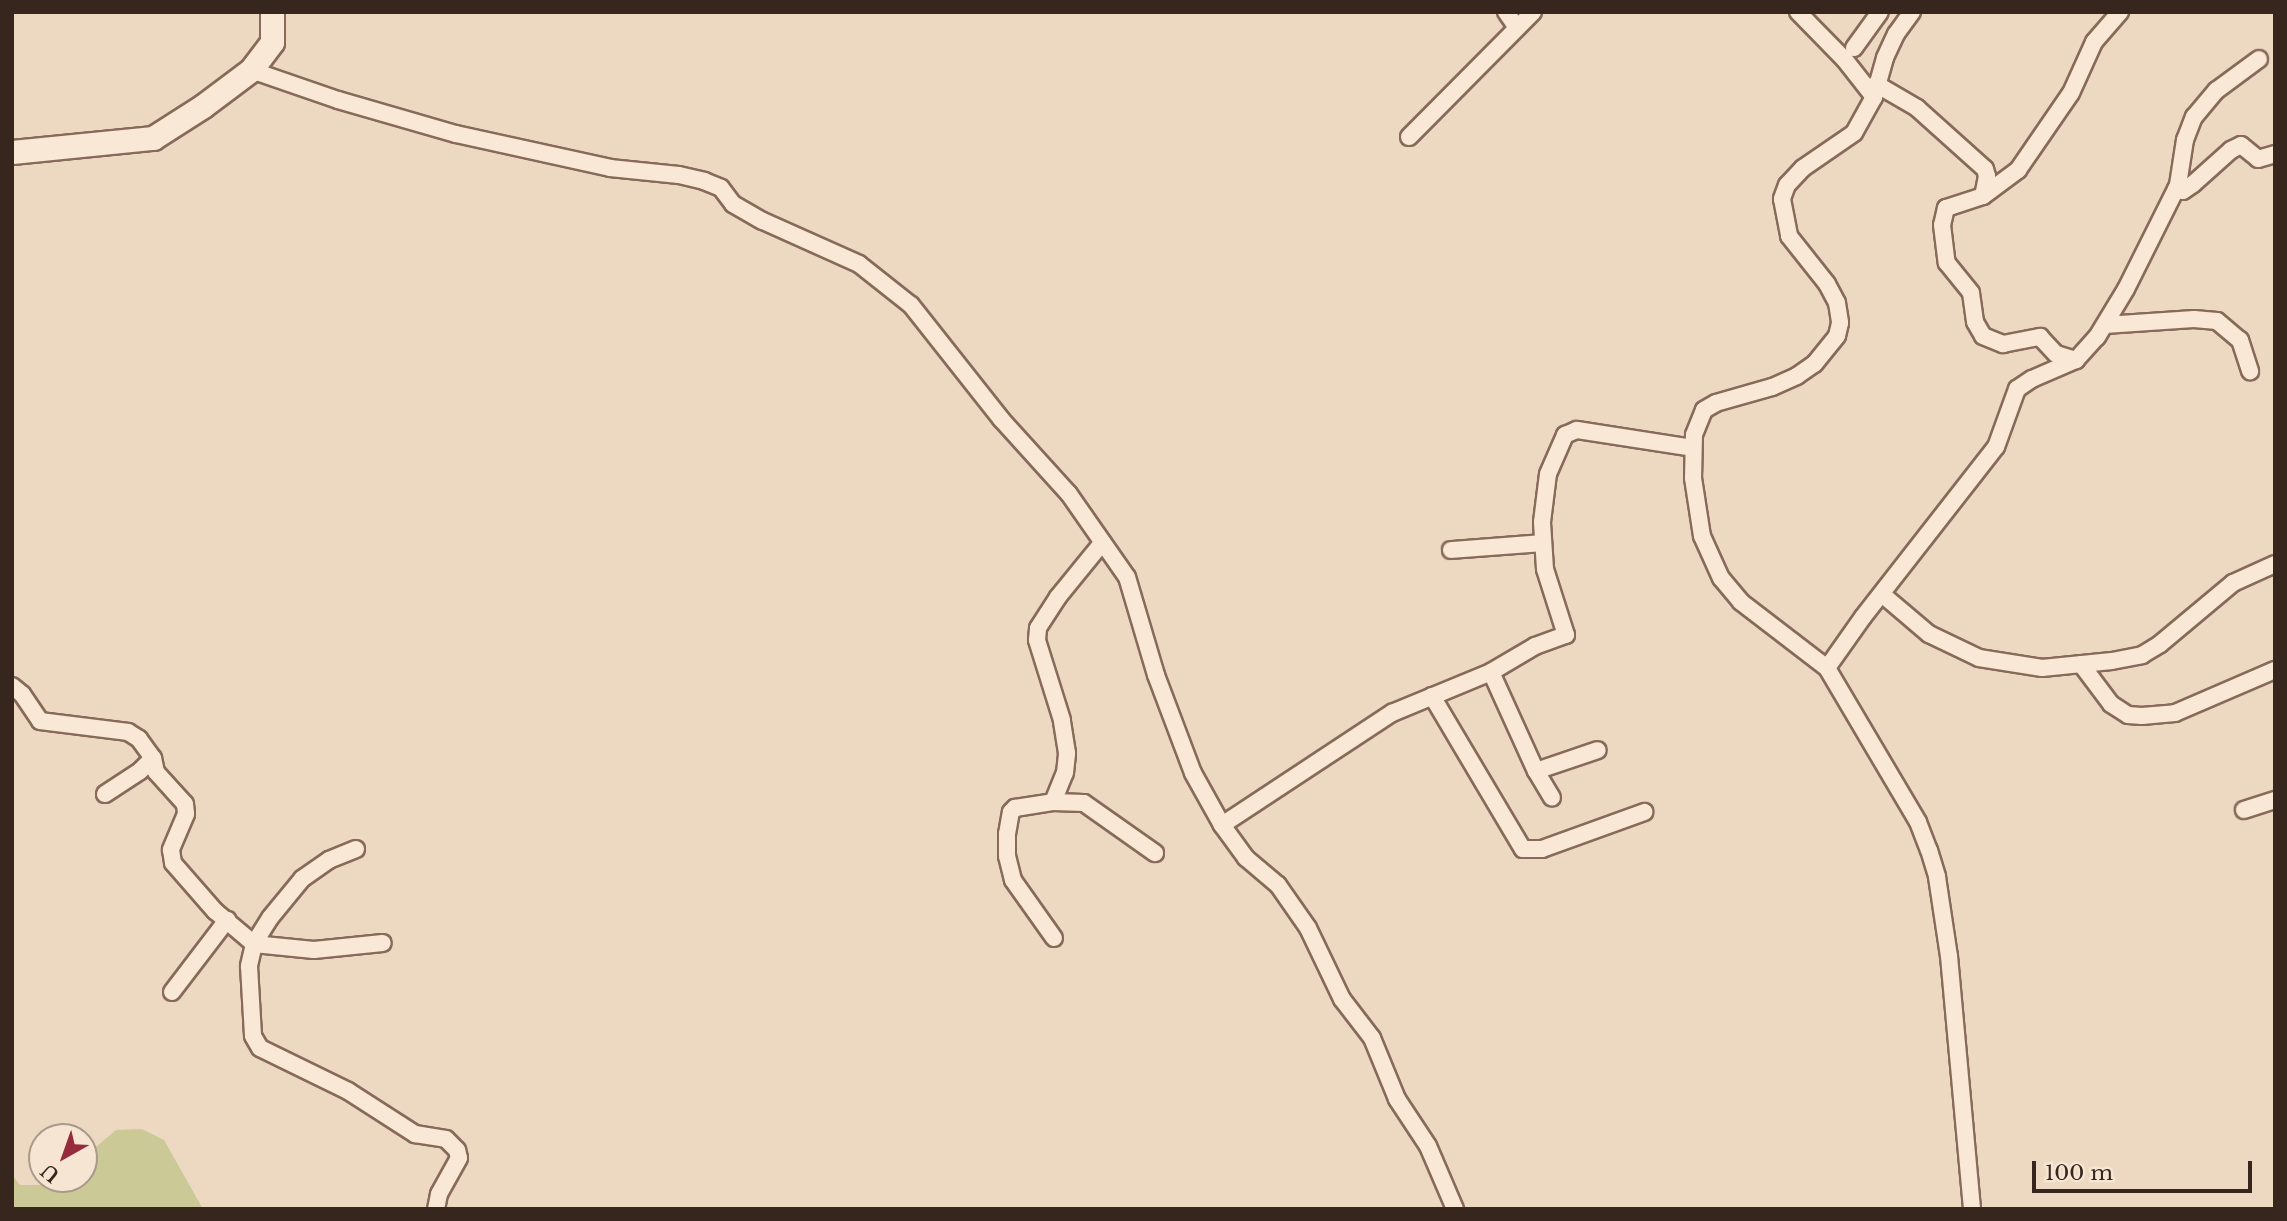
<!DOCTYPE html>
<html>
<head>
<meta charset="utf-8">
<style>
	body { margin:0 }
	#map { position:relative; width:2287px; height:1221px; overflow:hidden; background:#edd9c2; font-family:"Libre Baskerville",serif }
	div>[style] { position:absolute }
	.green>* { inset:0; background:#cbc996 }
	.roads { filter:drop-shadow(2px 0 #876a5a) drop-shadow(-2px 0 #876a5a) drop-shadow(0 2px #876a5a) drop-shadow(0 -2px #876a5a) }
	.minor>* { height:16px; margin:-8px; padding:0 8px; transform-origin:8px; border-radius:8px; background:#f8e8d5 }
	.secondary>* { height:23px; margin:-11.5px; padding:0 11.5px; transform-origin:11.5px; border-radius:11.5px; background:#f8e8d5 }
	span { translate:-50% -50%; white-space:nowrap; text-align:center; line-height:1.15; -webkit-text-stroke:5px #f5e5d2; paint-order:stroke }
	.frame { position:absolute; inset:0; border:14px solid #37261e; pointer-events:none }
	.north { position:absolute; left:28px; top:1123px; width:70px; height:70px; box-sizing:border-box; background:#f5e5d2; border:2px solid #a9998a; border-radius:50%; rotate:220deg; font-size:19px; font-weight:700; line-height:28px; text-align:center; color:#37261e }
	.north::after { content:''; display:block; margin:auto; width:24px; height:32px; background:#952b3c; clip-path:polygon(50% 0,100% 100%,50% 72%,0 100%) }
	.scale { position:absolute; left:2032px; top:1161px; width:220px; height:32px; box-sizing:border-box; border:4px solid #37261e; border-top:0; padding-left:9px; font-size:21px; line-height:24px; white-space:nowrap; color:#37261e; -webkit-text-stroke:5px #f5e5d2; paint-order:stroke }
</style>
</head>
<body>
<div id="map">
	<div class="green">
		<i style="clip-path:polygon(142px 1129px,164px 1140px,203px 1209px,12px 1209px,12px 1175px,20px 1185px,39px 1185px,51px 1179px,84px 1179px,84px 1157px,116px 1130px)"></i>
	</div>
	<div class="roads">
		<div class="minor">
			<i style="left:1506px;top:12px;width:19px;rotate:55deg"></i>
			<i style="left:1798px;top:12px;width:67px;rotate:45.6deg"></i>
			<i style="left:1845px;top:60px;width:47px;rotate:51.9deg"></i>
			<i style="left:1912px;top:12px;width:27px;rotate:126deg"></i>
			<i style="left:1896px;top:34px;width:26px;rotate:115deg"></i>
			<i style="left:1885px;top:58px;width:41px;rotate:105.8deg"></i>
			<i style="left:1874px;top:97px;width:41px;rotate:119.1deg"></i>
			<i style="left:1854px;top:133px;width:62px;rotate:145.5deg"></i>
			<i style="left:1803px;top:168px;width:23px;rotate:133deg"></i>
			<i style="left:1787px;top:185px;width:15px;rotate:110deg"></i>
			<i style="left:1782px;top:199px;width:38px;rotate:79deg"></i>
			<i style="left:1789px;top:236px;width:61px;rotate:51.6deg"></i>
			<i style="left:1827px;top:284px;width:21px;rotate:62deg"></i>
			<i style="left:1837px;top:303px;width:20px;rotate:81deg"></i>
			<i style="left:1840px;top:323px;width:13px;rotate:103deg"></i>
			<i style="left:1837px;top:336px;width:36px;rotate:129deg"></i>
			<i style="left:1814px;top:364px;width:21px;rotate:145deg"></i>
			<i style="left:1797px;top:376px;width:27px;rotate:156deg"></i>
			<i style="left:1772px;top:387px;width:58px;rotate:164.1deg"></i>
			<i style="left:1716px;top:403px;width:14px;rotate:150deg"></i>
			<i style="left:1704px;top:410px;width:27px;rotate:112deg"></i>
			<i style="left:1694px;top:435px;width:43px;rotate:91.3deg"></i>
			<i style="left:1693px;top:478px;width:59px;rotate:81.2deg"></i>
			<i style="left:1702px;top:536px;width:46px;rotate:65.7deg"></i>
			<i style="left:1721px;top:578px;width:31px;rotate:50deg"></i>
			<i style="left:1741px;top:602px;width:108px;rotate:37.5deg"></i>
			<i style="left:1827px;top:668px;width:179px;rotate:59.4deg"></i>
			<i style="left:1918px;top:822px;width:30px;rotate:69deg"></i>
			<i style="left:1929px;top:850px;width:28px;rotate:73deg"></i>
			<i style="left:1937px;top:877px;width:80px;rotate:81.4deg"></i>
			<i style="left:1949px;top:956px;width:254px;rotate:84.8deg"></i>
			<i style="left:1854px;top:48px;width:44px;rotate:-54.2deg"></i>
			<i style="left:251px;top:70px;width:92px;rotate:19deg"></i>
			<i style="left:338px;top:100px;width:123px;rotate:16.1deg"></i>
			<i style="left:456px;top:134px;width:158px;rotate:12.4deg"></i>
			<i style="left:610px;top:168px;width:69px;rotate:5.8deg"></i>
			<i style="left:679px;top:175px;width:26px;rotate:13deg"></i>
			<i style="left:704px;top:181px;width:18px;rotate:22deg"></i>
			<i style="left:721px;top:188px;width:20px;rotate:53deg"></i>
			<i style="left:733px;top:204px;width:34px;rotate:30deg"></i>
			<i style="left:763px;top:221px;width:105px;rotate:24.1deg"></i>
			<i style="left:859px;top:264px;width:66px;rotate:38.3deg"></i>
			<i style="left:911px;top:305px;width:145px;rotate:51.7deg"></i>
			<i style="left:1001px;top:419px;width:101px;rotate:47.8deg"></i>
			<i style="left:1069px;top:494px;width:101px;rotate:55.1deg"></i>
			<i style="left:1127px;top:577px;width:102px;rotate:73.5deg"></i>
			<i style="left:1156px;top:675px;width:105px;rotate:69.3deg"></i>
			<i style="left:1193px;top:773px;width:60px;rotate:60.9deg"></i>
			<i style="left:1222px;top:825px;width:41px;rotate:54deg"></i>
			<i style="left:1246px;top:858px;width:42px;rotate:40.2deg"></i>
			<i style="left:1278px;top:885px;width:52px;rotate:55.1deg"></i>
			<i style="left:1308px;top:928px;width:79px;rotate:64.4deg"></i>
			<i style="left:1342px;top:999px;width:49px;rotate:52.4deg"></i>
			<i style="left:1372px;top:1038px;width:66px;rotate:67.7deg"></i>
			<i style="left:1397px;top:1099px;width:56px;rotate:56.6deg"></i>
			<i style="left:1428px;top:1146px;width:69px;rotate:66.8deg"></i>
			<i style="left:1876px;top:84px;width:48px;rotate:30.3deg"></i>
			<i style="left:1917px;top:108px;width:91px;rotate:41.9deg"></i>
			<i style="left:1985px;top:169px;width:7px;rotate:74deg"></i>
			<i style="left:1987px;top:176px;width:20px;rotate:101deg"></i>
			<i style="left:1983px;top:196px;width:39px;rotate:162deg"></i>
			<i style="left:1946px;top:208px;width:17px;rotate:103deg"></i>
			<i style="left:1942px;top:225px;width:38px;rotate:83deg"></i>
			<i style="left:1947px;top:263px;width:38px;rotate:51deg"></i>
			<i style="left:1971px;top:293px;width:29px;rotate:82deg"></i>
			<i style="left:1975px;top:322px;width:16px;rotate:60deg"></i>
			<i style="left:1983px;top:336px;width:22px;rotate:22deg"></i>
			<i style="left:2003px;top:344px;width:38px;rotate:-11deg"></i>
			<i style="left:2040px;top:337px;width:23px;rotate:47deg"></i>
			<i style="left:2056px;top:354px;width:21px;rotate:17deg"></i>
			<i style="left:1409px;top:137px;width:176px;rotate:-45.2deg"></i>
			<i style="left:2176px;top:189px;width:7px;rotate:16deg"></i>
			<i style="left:2183px;top:191px;width:12px;rotate:-35deg"></i>
			<i style="left:2193px;top:184px;width:51px;rotate:-41.8deg"></i>
			<i style="left:2231px;top:150px;width:11px;rotate:-27deg"></i>
			<i style="left:2241px;top:145px;width:22px;rotate:39deg"></i>
			<i style="left:2258px;top:159px;width:18px;rotate:-16deg"></i>
			<i style="left:1983px;top:196px;width:44px;rotate:-36.6deg"></i>
			<i style="left:2018px;top:170px;width:93px;rotate:-55.5deg"></i>
			<i style="left:2071px;top:93px;width:56px;rotate:-65.7deg"></i>
			<i style="left:2094px;top:42px;width:40px;rotate:-49deg"></i>
			<i style="left:2105px;top:325px;width:89px;rotate:-3.9deg"></i>
			<i style="left:2194px;top:319px;width:23px;rotate:5deg"></i>
			<i style="left:2217px;top:321px;width:30px;rotate:40deg"></i>
			<i style="left:2240px;top:340px;width:33px;rotate:72deg"></i>
			<i style="left:1451px;top:550px;width:91px;rotate:-4.4deg"></i>
			<i style="left:1883px;top:595px;width:60px;rotate:40.3deg"></i>
			<i style="left:1929px;top:634px;width:55px;rotate:25.6deg"></i>
			<i style="left:1979px;top:658px;width:64px;rotate:9deg"></i>
			<i style="left:2042px;top:668px;width:70px;rotate:-5.7deg"></i>
			<i style="left:2112px;top:661px;width:31px;rotate:-11deg"></i>
			<i style="left:2142px;top:655px;width:21px;rotate:-31deg"></i>
			<i style="left:2160px;top:644px;width:95px;rotate:-39.9deg"></i>
			<i style="left:2233px;top:583px;width:46px;rotate:-24.3deg"></i>
			<i style="left:2081px;top:664px;width:50px;rotate:53.1deg"></i>
			<i style="left:2111px;top:704px;width:20px;rotate:33deg"></i>
			<i style="left:2128px;top:715px;width:14px;rotate:4deg"></i>
			<i style="left:2142px;top:716px;width:33px;rotate:-5deg"></i>
			<i style="left:2175px;top:713px;width:109px;rotate:-23.3deg"></i>
			<i style="left:1827px;top:668px;width:62px;rotate:-54.8deg"></i>
			<i style="left:1863px;top:617px;width:216px;rotate:-52deg"></i>
			<i style="left:1996px;top:447px;width:62px;rotate:-70.1deg"></i>
			<i style="left:2017px;top:389px;width:18px;rotate:-34deg"></i>
			<i style="left:2032px;top:379px;width:48px;rotate:-23.4deg"></i>
			<i style="left:2076px;top:360px;width:31px;rotate:-48deg"></i>
			<i style="left:2097px;top:337px;width:56px;rotate:-58.9deg"></i>
			<i style="left:2126px;top:289px;width:116px;rotate:-63.4deg"></i>
			<i style="left:2178px;top:185px;width:46px;rotate:-81.2deg"></i>
			<i style="left:2185px;top:140px;width:25px;rotate:-69deg"></i>
			<i style="left:2194px;top:117px;width:35px;rotate:-50deg"></i>
			<i style="left:2217px;top:90px;width:52px;rotate:-36.4deg"></i>
			<i style="left:1491px;top:672px;width:109px;rotate:65.6deg"></i>
			<i style="left:1536px;top:771px;width:31px;rotate:59deg"></i>
			<i style="left:12px;top:686px;width:13px;rotate:39deg"></i>
			<i style="left:22px;top:694px;width:32px;rotate:56deg"></i>
			<i style="left:40px;top:721px;width:89px;rotate:7.1deg"></i>
			<i style="left:128px;top:732px;width:13px;rotate:32deg"></i>
			<i style="left:139px;top:739px;width:24px;rotate:54deg"></i>
			<i style="left:153px;top:758px;width:14px;rotate:78deg"></i>
			<i style="left:156px;top:772px;width:43px;rotate:47.8deg"></i>
			<i style="left:185px;top:804px;width:10px;rotate:84deg"></i>
			<i style="left:186px;top:814px;width:39px;rotate:113deg"></i>
			<i style="left:171px;top:850px;width:13px;rotate:81deg"></i>
			<i style="left:173px;top:863px;width:64px;rotate:48.8deg"></i>
			<i style="left:215px;top:911px;width:51px;rotate:40.2deg"></i>
			<i style="left:254px;top:944px;width:23px;rotate:103deg"></i>
			<i style="left:249px;top:966px;width:70px;rotate:86.7deg"></i>
			<i style="left:253px;top:1036px;width:14px;rotate:60deg"></i>
			<i style="left:260px;top:1048px;width:98px;rotate:26deg"></i>
			<i style="left:348px;top:1091px;width:80px;rotate:32.7deg"></i>
			<i style="left:415px;top:1134px;width:31px;rotate:9deg"></i>
			<i style="left:446px;top:1139px;width:16px;rotate:45deg"></i>
			<i style="left:457px;top:1150px;width:8px;rotate:76deg"></i>
			<i style="left:459px;top:1158px;width:41px;rotate:119.1deg"></i>
			<i style="left:439px;top:1194px;width:15px;rotate:101deg"></i>
			<i style="left:1432px;top:696px;width:178px;rotate:59.3deg"></i>
			<i style="left:1523px;top:849px;width:19px"></i>
			<i style="left:1542px;top:849px;width:109px;rotate:-19.9deg"></i>
			<i style="left:1536px;top:771px;width:65px;rotate:-18.7deg"></i>
			<i style="left:105px;top:794px;width:42px;rotate:-33.3deg"></i>
			<i style="left:140px;top:771px;width:18px;rotate:-45deg"></i>
			<i style="left:1053px;top:802px;width:31px;rotate:2deg"></i>
			<i style="left:1084px;top:803px;width:87px;rotate:35.2deg"></i>
			<i style="left:2244px;top:810px;width:33px;rotate:-18deg"></i>
			<i style="left:1222px;top:825px;width:204px;rotate:-33.4deg"></i>
			<i style="left:1392px;top:713px;width:107px;rotate:-22.5deg"></i>
			<i style="left:1491px;top:672px;width:51px;rotate:-30.6deg"></i>
			<i style="left:1535px;top:646px;width:33px;rotate:-20deg"></i>
			<i style="left:1566px;top:635px;width:69px;rotate:-107.7deg"></i>
			<i style="left:1545px;top:569px;width:47px;rotate:-93.7deg"></i>
			<i style="left:1542px;top:522px;width:48px;rotate:-82.9deg"></i>
			<i style="left:1548px;top:474px;width:43px;rotate:-66.4deg"></i>
			<i style="left:1565px;top:435px;width:13px;rotate:-23deg"></i>
			<i style="left:1577px;top:430px;width:117px;rotate:8.8deg"></i>
			<i style="left:356px;top:849px;width:29px;rotate:158deg"></i>
			<i style="left:329px;top:860px;width:33px;rotate:145deg"></i>
			<i style="left:302px;top:879px;width:50px;rotate:129.4deg"></i>
			<i style="left:270px;top:918px;width:31px;rotate:122deg"></i>
			<i style="left:254px;top:944px;width:60px;rotate:5.7deg"></i>
			<i style="left:314px;top:950px;width:69px;rotate:-5.8deg"></i>
			<i style="left:1054px;top:938px;width:71px;rotate:-125.3deg"></i>
			<i style="left:1013px;top:880px;width:25px;rotate:-104deg"></i>
			<i style="left:1007px;top:856px;width:22px;rotate:-90deg"></i>
			<i style="left:1007px;top:834px;width:22px;rotate:-80deg"></i>
			<i style="left:1011px;top:812px;width:6px;rotate:-45deg"></i>
			<i style="left:1015px;top:808px;width:38px;rotate:-9deg"></i>
			<i style="left:1053px;top:802px;width:31px;rotate:-68deg"></i>
			<i style="left:1065px;top:773px;width:20px;rotate:-84deg"></i>
			<i style="left:1067px;top:753px;width:33px;rotate:-99deg"></i>
			<i style="left:1062px;top:720px;width:84px;rotate:-107.4deg"></i>
			<i style="left:1037px;top:640px;width:12px;rotate:-85deg"></i>
			<i style="left:1038px;top:628px;width:37px;rotate:-57deg"></i>
			<i style="left:1058px;top:597px;width:70px;rotate:-50.8deg"></i>
			<i style="left:172px;top:992px;width:91px;rotate:-52.6deg"></i>
		</div>
		<div class="secondary">
			<i style="left:12px;top:152px;width:142px;rotate:-5.7deg"></i>
			<i style="left:153px;top:138px;width:59px;rotate:-32.6deg"></i>
			<i style="left:203px;top:106px;width:60px;rotate:-36.9deg"></i>
			<i style="left:251px;top:70px;width:35px;rotate:-53deg"></i>
			<i style="left:272px;top:42px;width:30px;rotate:-90deg"></i>
		</div>
	</div>
	<div class="frame"></div>
	<div class="north">U</div>
	<div class="scale">100 m</div>
</div>
</body>
</html>
